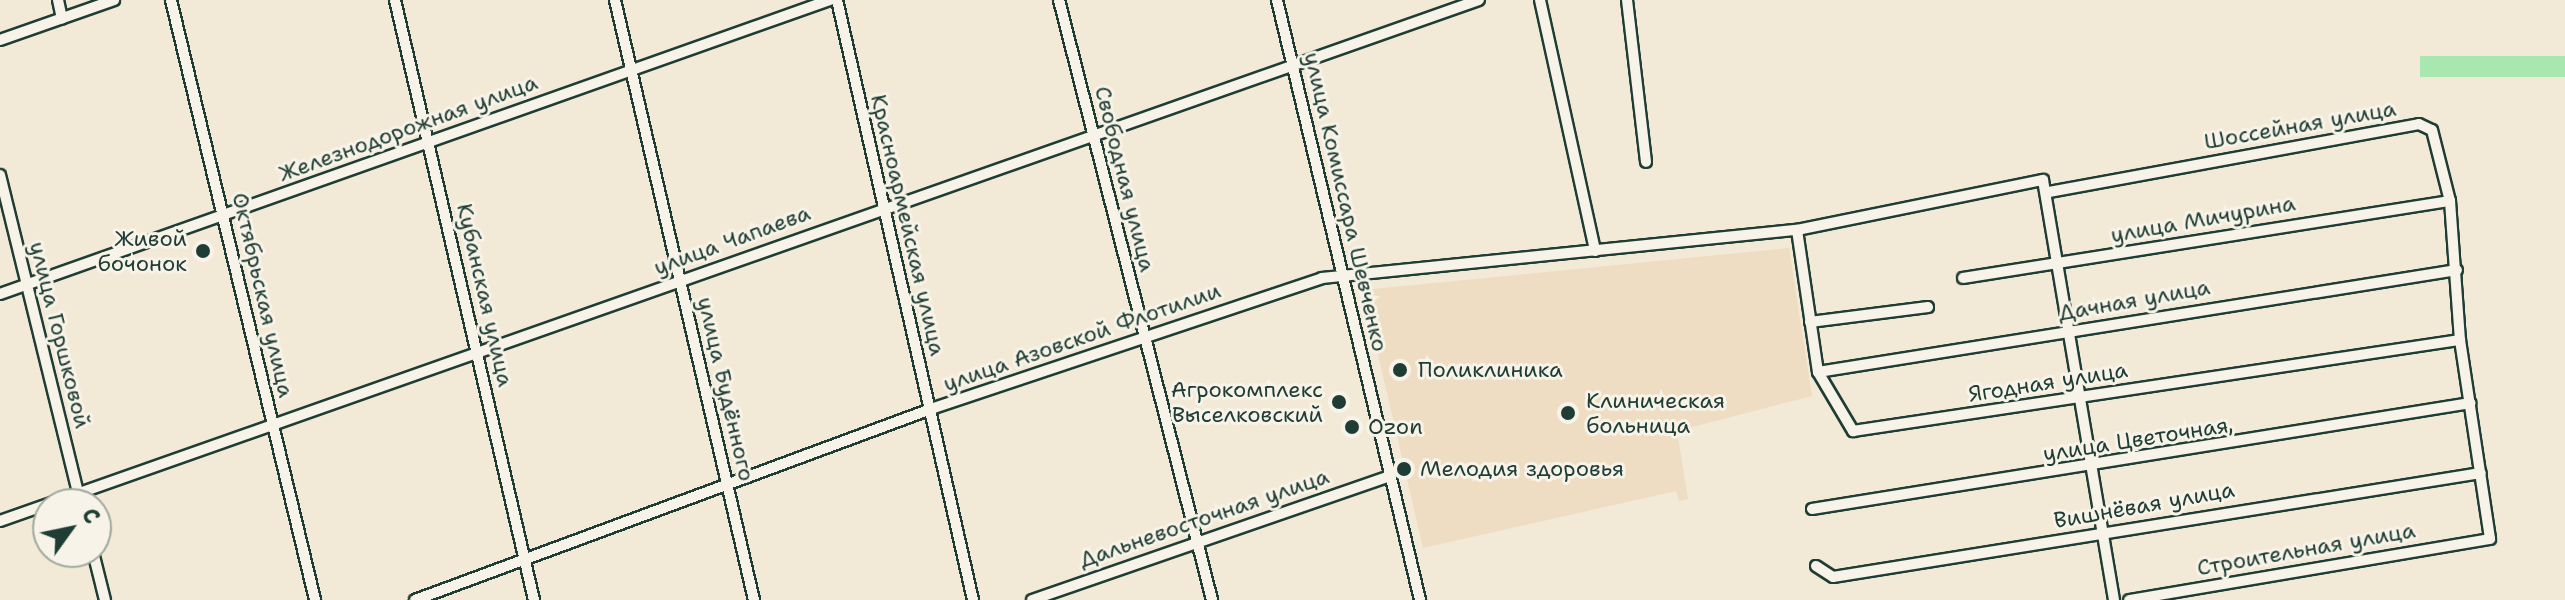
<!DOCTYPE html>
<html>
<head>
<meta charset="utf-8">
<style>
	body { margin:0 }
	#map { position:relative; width:2565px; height:600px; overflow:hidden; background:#f3e9d7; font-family:"Shantell Sans",sans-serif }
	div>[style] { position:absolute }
	.built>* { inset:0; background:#eedcc3 }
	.green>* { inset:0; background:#a8e7af; transform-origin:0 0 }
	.roads { filter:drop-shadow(2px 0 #1f3d34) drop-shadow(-2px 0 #1f3d34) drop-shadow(0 2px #1f3d34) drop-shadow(0 -2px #1f3d34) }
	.minor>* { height:10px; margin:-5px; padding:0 5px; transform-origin:5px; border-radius:5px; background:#f7f3e8 }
	.dots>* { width:22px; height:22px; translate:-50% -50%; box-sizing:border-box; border:4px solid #f7f3e8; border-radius:50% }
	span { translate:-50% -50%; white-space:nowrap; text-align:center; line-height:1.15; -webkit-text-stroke:6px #f7f3e8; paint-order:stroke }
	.street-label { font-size:22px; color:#1f3d34 }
	.poi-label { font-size:22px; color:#1f3d34 }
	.right { translate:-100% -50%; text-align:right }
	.left { translate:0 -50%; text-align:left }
	.north { position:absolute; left:32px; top:488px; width:80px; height:80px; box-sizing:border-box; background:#f7f3e8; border:2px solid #a1aaa0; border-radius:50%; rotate:57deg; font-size:22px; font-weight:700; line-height:32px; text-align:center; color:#1f3d34 }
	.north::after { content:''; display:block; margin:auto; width:28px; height:36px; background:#1f3d34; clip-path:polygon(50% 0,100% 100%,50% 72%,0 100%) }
</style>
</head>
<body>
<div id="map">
	<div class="built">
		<i style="clip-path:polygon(1789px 248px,1812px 396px,1677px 431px,1688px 499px,1679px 501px,1676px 491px,1423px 548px,1363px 290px)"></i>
	</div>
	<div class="green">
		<i style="left:2565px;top:56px;width:21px;height:145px;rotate:90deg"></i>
	</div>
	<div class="roads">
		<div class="minor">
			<i style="left:58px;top:0;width:19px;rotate:78deg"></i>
			<i style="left:171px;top:0;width:617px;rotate:76.5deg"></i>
			<i style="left:395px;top:0;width:616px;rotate:76.96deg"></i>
			<i style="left:615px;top:0;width:616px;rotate:76.96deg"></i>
			<i style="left:837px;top:0;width:615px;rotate:77.23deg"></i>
			<i style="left:1059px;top:0;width:619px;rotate:75.69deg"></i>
			<i style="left:1277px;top:0;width:617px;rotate:76.59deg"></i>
			<i style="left:1540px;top:0;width:257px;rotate:77.6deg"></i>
			<i style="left:1627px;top:0;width:163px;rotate:83.3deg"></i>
			<i style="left:0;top:40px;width:121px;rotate:-19.3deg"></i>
			<i style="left:0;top:175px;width:339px;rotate:76.2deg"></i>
			<i style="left:2049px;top:192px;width:376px;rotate:-10.4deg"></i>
			<i style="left:2419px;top:124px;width:14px;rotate:25deg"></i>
			<i style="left:2432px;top:130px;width:73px;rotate:75.8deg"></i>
			<i style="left:2450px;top:201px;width:139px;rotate:85.9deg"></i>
			<i style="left:2460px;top:340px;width:201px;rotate:81.4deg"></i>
			<i style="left:2490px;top:539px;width:366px;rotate:170.4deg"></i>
			<i style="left:1797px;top:230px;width:144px;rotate:81.6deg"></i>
			<i style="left:1818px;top:372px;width:69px;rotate:59.3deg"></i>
			<i style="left:1853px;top:431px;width:614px;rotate:-8.53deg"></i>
			<i style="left:1963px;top:278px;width:493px;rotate:-9deg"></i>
			<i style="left:0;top:294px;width:881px;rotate:-19.51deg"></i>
			<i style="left:1810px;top:322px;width:119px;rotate:-7.2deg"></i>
			<i style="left:1818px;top:372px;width:647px;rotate:-9.07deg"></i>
			<i style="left:1812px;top:509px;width:667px;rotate:-9.14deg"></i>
			<i style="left:0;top:521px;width:1568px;rotate:-19.41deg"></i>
			<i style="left:93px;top:552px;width:49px;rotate:76deg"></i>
			<i style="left:1816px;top:566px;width:20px;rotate:33deg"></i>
			<i style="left:1833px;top:577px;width:656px;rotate:-9.12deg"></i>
			<i style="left:415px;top:600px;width:550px;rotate:-20.31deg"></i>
			<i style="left:931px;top:409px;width:412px;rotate:-18.5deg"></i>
			<i style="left:1322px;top:278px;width:477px;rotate:-5.8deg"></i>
			<i style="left:1797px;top:230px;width:251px;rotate:-11.5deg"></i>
			<i style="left:2043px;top:180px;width:426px;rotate:80.4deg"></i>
			<i style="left:1032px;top:600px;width:380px;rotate:-19.1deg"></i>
		</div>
	</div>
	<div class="dots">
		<i style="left:203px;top:251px;background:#1f3d34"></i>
		<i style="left:1400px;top:370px;background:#1f3d34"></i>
		<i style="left:1339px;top:402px;background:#1f3d34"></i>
		<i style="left:1568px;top:413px;background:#1f3d34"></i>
		<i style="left:1352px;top:427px;background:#1f3d34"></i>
		<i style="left:1404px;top:469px;background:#1f3d34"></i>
	</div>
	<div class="street-label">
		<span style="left:2300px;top:125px;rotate:-10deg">Шоссейная улица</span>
		<span style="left:408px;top:128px;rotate:-20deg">Железнодорожная улица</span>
		<span style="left:1125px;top:179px;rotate:76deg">Свободная улица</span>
		<span style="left:1346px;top:202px;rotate:77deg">улица Комиссара Шевченко</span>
		<span style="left:2203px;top:219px;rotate:-10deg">улица Мичурина</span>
		<span style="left:908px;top:225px;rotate:77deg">Красноармейская улица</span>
		<span style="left:732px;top:240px;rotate:-20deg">улица Чапаева</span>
		<span style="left:263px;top:295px;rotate:77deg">Октябрьская улица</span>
		<span style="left:485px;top:295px;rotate:77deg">Кубанская улица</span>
		<span style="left:2134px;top:300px;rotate:-10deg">Дачная улица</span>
		<span style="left:60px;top:335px;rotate:76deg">улица Горшковой</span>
		<span style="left:1082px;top:337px;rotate:-19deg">улица Азовской Флотилии</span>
		<span style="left:2048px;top:382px;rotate:-9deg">Ягодная улица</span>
		<span style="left:726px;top:389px;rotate:77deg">улица Будённого</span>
		<span style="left:2138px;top:439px;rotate:-9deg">улица Цветочная,</span>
		<span style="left:2144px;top:505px;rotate:-10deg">Вишнёвая улица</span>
		<span style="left:1204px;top:518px;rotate:-19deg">Дальневосточная улица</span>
		<span style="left:2306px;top:549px;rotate:-10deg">Строительная улица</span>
	</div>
	<div class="poi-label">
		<span class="right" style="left:187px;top:251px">Живой<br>бочонок</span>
		<span class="left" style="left:1418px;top:370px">Поликлиника</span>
		<span class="right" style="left:1323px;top:402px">Агрокомплекс<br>Выселковский</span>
		<span class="left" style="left:1586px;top:413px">Клиническая<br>больница</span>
		<span class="left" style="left:1368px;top:427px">Ozon</span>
		<span class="left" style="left:1420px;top:469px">Мелодия здоровья</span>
	</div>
	<div class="north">С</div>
</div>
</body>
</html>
